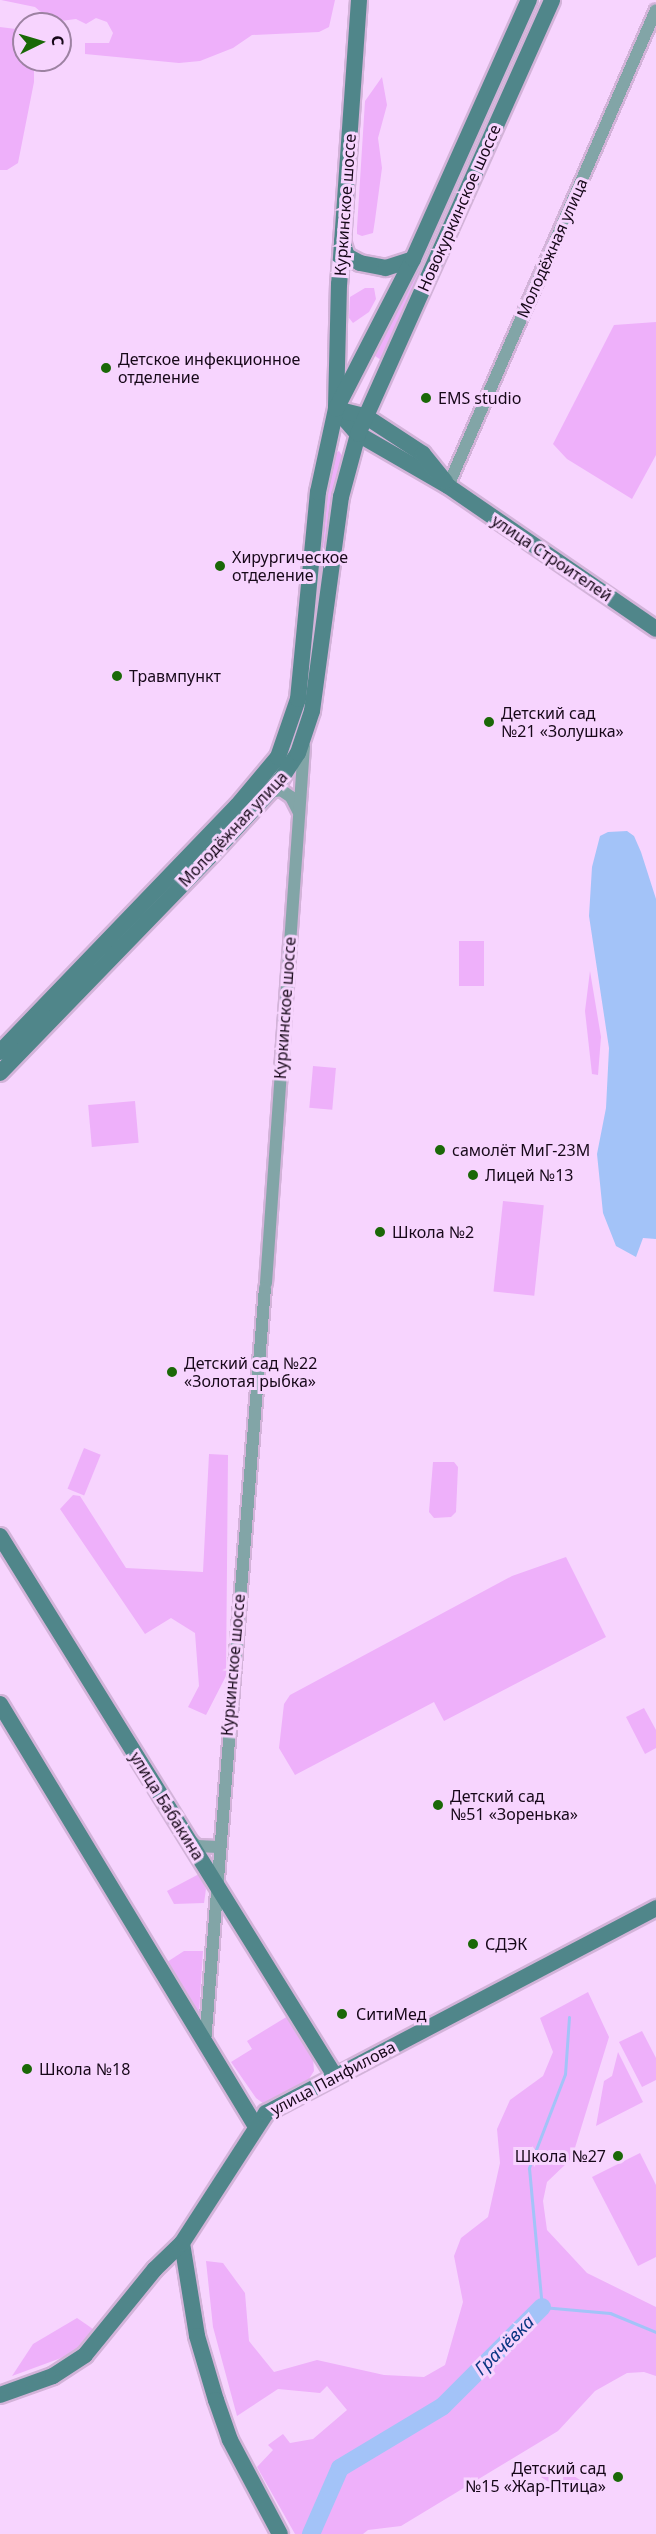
<!DOCTYPE html>
<html>
<head>
<meta charset="utf-8">
<style>
	body { margin:0 }
	#map { position:relative; width:656px; height:2534px; overflow:hidden; background:#f7d4fe; font-family:"Noto Sans",sans-serif }
	div>[style] { position:absolute }
	.green>* { inset:0; background:#eeb0fa; transform-origin:0 0 }
	.water>* { inset:0; background:#a3c3f8 }
	.stream>* { height:3px; margin:-1.5px; padding:0 1.5px; transform-origin:1.5px; border-radius:1.5px; background:#a3c3f8 }
	.river>* { height:18px; margin:-9px; padding:0 9px; transform-origin:9px; border-radius:9px; background:#a3c3f8 }
	.roads { filter:drop-shadow(2px 0 #d3b3d9) drop-shadow(-2px 0 #d3b3d9) drop-shadow(0 2px #d3b3d9) drop-shadow(0 -2px #d3b3d9) }
	.street>* { height:12px; margin:-6px; padding:0 6px; transform-origin:6px; border-radius:6px; background:#82a5a7 }
	.secondary>* { height:16px; margin:-8px; padding:0 8px; transform-origin:8px; border-radius:8px; background:#50868a }
	.dots>* { width:16px; height:16px; translate:-50% -50%; box-sizing:border-box; border:3px solid #f7d4fe; border-radius:50% }
	span { translate:-50% -50%; white-space:nowrap; text-align:center; line-height:1.15; -webkit-text-stroke:6px #f7d4fe; paint-order:stroke }
	.street-label { font-size:16px; color:#170819 }
	.poi-label { font-size:16px; color:#170819 }
	.left { translate:0 -50%; text-align:left }
	.right { translate:-100% -50%; text-align:right }
	.water-label { font-size:18px; color:#0a3681; font-style:italic }
	.north { position:absolute; left:12px; top:12px; width:60px; height:60px; box-sizing:border-box; background:#f7d4fe; border:2px solid #9d82a2; border-radius:50%; rotate:85deg; font-size:16px; font-weight:700; line-height:24px; text-align:center; color:#170819 }
	.north::after { content:''; display:block; margin:auto; width:21px; height:27px; background:#1a6807; clip-path:polygon(50% 0,100% 100%,50% 72%,0 100%) }
</style>
</head>
<body>
<div id="map">
	<div class="green">
		<i style="clip-path:polygon(1px 0,335px 0,329px 27px,319px 32px,252px 35px,233px 48px,200px 61px,179px 63px,85px 54px,85px 43px,109px 43px,113px 33px,107px 22px,96px 18px,86px 24px,76px 19px,53px 22px,35px 7px)"></i>
		<i style="clip-path:polygon(0 27px,24px 30px,24px 60px,34px 62px,34px 82px,18px 163px,7px 170px,0 170px)"></i>
		<i style="clip-path:polygon(382px 77px,387px 105px,378px 138px,382px 168px,375px 220px,373px 233px,362px 236px,357px 234px,357px 228px,365px 101px)"></i>
		<i style="clip-path:polygon(421px 265px,423px 265px,381px 360px,372px 354px)"></i>
		<i style="clip-path:polygon(365px 288px,374px 288px,376px 299px,369px 312px,353px 323px,349px 318px,350px 297px)"></i>
		<i style="clip-path:polygon(656px 322px,656px 455px,632px 499px,567px 459px,553px 444px,614px 325px)"></i>
		<i style="clip-path:polygon(339px 451px,343px 457px,317px 611px,329px 465px,333px 454px)"></i>
		<i style="left:459px;top:941px;width:25px;height:45px"></i>
		<i style="clip-path:polygon(590px 971px,601px 1037px,598px 1075px,592px 1074px,585px 1011px)"></i>
		<i style="left:313px;top:1066px;width:23px;height:42px;rotate:5deg"></i>
		<i style="left:135px;top:1101px;width:42px;height:47px;rotate:85deg"></i>
		<i style="left:503px;top:1201px;width:41px;height:91px;rotate:6deg"></i>
		<i style="left:84px;top:1448px;width:18px;height:44px;rotate:22deg"></i>
		<i style="clip-path:polygon(209px 1454px,228px 1455px,226px 1676px,206px 1715px,188px 1707px,199px 1686px,195px 1633px,171px 1618px,145px 1634px,60px 1509px,73px 1495px,80px 1496px,126px 1568px,203px 1572px)"></i>
		<i style="clip-path:polygon(433px 1462px,454px 1462px,458px 1467px,456px 1512px,451px 1517px,434px 1518px,429px 1512px)"></i>
		<i style="clip-path:polygon(566px 1557px,606px 1637px,444px 1721px,434px 1702px,295px 1775px,279px 1748px,284px 1704px,290px 1695px,512px 1576px)"></i>
		<i style="clip-path:polygon(644px 1708px,656px 1730px,656px 1748px,645px 1754px,626px 1717px)"></i>
		<i style="clip-path:polygon(199px 1874px,206px 1889px,204px 1903px,174px 1904px,167px 1891px)"></i>
		<i style="clip-path:polygon(184px 1951px,203px 1951px,199px 2014px,167px 1962px)"></i>
		<i style="clip-path:polygon(588px 1992px,609px 2037px,574px 2151px,569px 2161px,547px 2182px,543px 2201px,547px 2230px,587px 2273px,656px 2307px,656px 2376px,644px 2372px,627px 2373px,595px 2391px,558px 2431px,401px 2526px,368px 2530px,363px 2534px,295px 2534px,257px 2467px,273px 2450px,268px 2445px,283px 2434px,290px 2443px,313px 2439px,347px 2410px,327px 2386px,320px 2393px,278px 2389px,237px 2416px,213px 2327px,206px 2261px,223px 2263px,245px 2293px,249px 2341px,274px 2372px,317px 2360px,384px 2375px,424px 2377px,445px 2365px,463px 2302px,454px 2256px,461px 2238px,488px 2217px,500px 2163px,497px 2129px,510px 2100px,543px 2076px,553px 2052px,540px 2018px)"></i>
		<i style="clip-path:polygon(288px 2016px,313px 2057px,314px 2071px,307px 2082px,264px 2104px,256px 2098px,231px 2062px,252px 2049px,247px 2041px)"></i>
		<i style="clip-path:polygon(642px 2031px,656px 2058px,656px 2080px,642px 2087px,619px 2042px)"></i>
		<i style="clip-path:polygon(618px 2052px,643px 2102px,596px 2126px,604px 2081px,612px 2076px)"></i>
		<i style="clip-path:polygon(640px 2153px,656px 2185px,656px 2257px,638px 2266px,592px 2177px)"></i>
		<i style="clip-path:polygon(77px 2318px,93px 2329px,72px 2354px,12px 2376px,33px 2344px)"></i>
		<i style="clip-path:polygon(553px 2462px,583px 2482px,580px 2487px,555px 2486px,541px 2477px)"></i>
	</div>
	<div class="water">
		<i style="clip-path:polygon(627px 831px,634px 836px,641px 852px,656px 899px,656px 1239px,643px 1238px,636px 1257px,616px 1246px,603px 1213px,597px 1154px,606px 1108px,609px 1048px,589px 916px,592px 867px,600px 836px,608px 832px)"></i>
	</div>
	<div class="stream">
		<i style="left:569px;top:2017px;width:57px;rotate:94deg"></i>
		<i style="left:565px;top:2074px;width:101px;rotate:111deg"></i>
		<i style="left:529px;top:2168px;width:140px;rotate:84.7deg"></i>
		<i style="left:542px;top:2307px;width:68px;rotate:5deg"></i>
		<i style="left:610px;top:2313px;width:50px;rotate:22.4deg"></i>
	</div>
	<div class="river">
		<i style="left:311px;top:2534px;width:72px;rotate:-66.3deg"></i>
		<i style="left:340px;top:2468px;width:120px;rotate:-31deg"></i>
		<i style="left:443px;top:2406px;width:140px;rotate:-45deg"></i>
	</div>
	<div class="roads">
		<div class="street">
			<i style="left:448px;top:486px;width:519px;rotate:-66.4deg"></i>
			<i style="left:269px;top:792px;width:12px;rotate:-9deg"></i>
			<i style="left:281px;top:790px;width:12px;rotate:35deg"></i>
			<i style="left:291px;top:797px;width:16px;rotate:63deg"></i>
			<i style="left:266px;top:1283px;width:538px;rotate:-85.95deg"></i>
			<i style="left:189px;top:1839px;width:11px;rotate:41deg"></i>
			<i style="left:197px;top:1846px;width:21px;rotate:3deg"></i>
			<i style="left:205px;top:2043px;width:757px;rotate:-85.46deg"></i>
		</div>
		<div class="secondary">
			<i style="left:359px;top:0;width:285px;rotate:94deg"></i>
			<i style="left:339px;top:284px;width:125px;rotate:91.4deg"></i>
			<i style="left:336px;top:409px;width:33px;rotate:49deg"></i>
			<i style="left:358px;top:434px;width:104px;rotate:30deg"></i>
			<i style="left:448px;top:486px;width:252px;rotate:34.5deg"></i>
			<i style="left:342px;top:241px;width:16px;rotate:72deg"></i>
			<i style="left:347px;top:256px;width:15px;rotate:28deg"></i>
			<i style="left:360px;top:263px;width:26px;rotate:11deg"></i>
			<i style="left:386px;top:268px;width:28px;rotate:-18deg"></i>
			<i style="left:336px;top:409px;width:30px;rotate:14deg"></i>
			<i style="left:365px;top:416px;width:69px;rotate:33.2deg"></i>
			<i style="left:423px;top:454px;width:35px;rotate:51deg"></i>
			<i style="left:0;top:1052px;width:342px;rotate:-46.1deg"></i>
			<i style="left:237px;top:806px;width:64px;rotate:-50.1deg"></i>
			<i style="left:278px;top:757px;width:61px;rotate:-71deg"></i>
			<i style="left:298px;top:699px;width:208px;rotate:-84.5deg"></i>
			<i style="left:318px;top:492px;width:85px;rotate:-77.8deg"></i>
			<i style="left:336px;top:409px;width:169px;rotate:-62.8deg"></i>
			<i style="left:413px;top:259px;width:284px;rotate:-65.9deg"></i>
			<i style="left:0;top:1073px;width:306px;rotate:-45.9deg"></i>
			<i style="left:213px;top:853px;width:100px;rotate:-47.4deg"></i>
			<i style="left:281px;top:779px;width:31px;rotate:-57deg"></i>
			<i style="left:298px;top:753px;width:44px;rotate:-71.6deg"></i>
			<i style="left:312px;top:711px;width:216px;rotate:-82.3deg"></i>
			<i style="left:341px;top:497px;width:65px;rotate:-74.9deg"></i>
			<i style="left:358px;top:434px;width:475px;rotate:-65.9deg"></i>
			<i style="left:0;top:1536px;width:635px;rotate:58.19deg"></i>
			<i style="left:0;top:1704px;width:492px;rotate:58.8deg"></i>
			<i style="left:182px;top:2243px;width:94px;rotate:80.8deg"></i>
			<i style="left:197px;top:2336px;width:67px;rotate:73.5deg"></i>
			<i style="left:216px;top:2400px;width:42px;rotate:70.7deg"></i>
			<i style="left:230px;top:2440px;width:106px;rotate:62deg"></i>
			<i style="left:0;top:2395px;width:56px;rotate:-19.7deg"></i>
			<i style="left:53px;top:2376px;width:38px;rotate:-33deg"></i>
			<i style="left:85px;top:2355px;width:111px;rotate:-50.9deg"></i>
			<i style="left:155px;top:2269px;width:37px;rotate:-44deg"></i>
			<i style="left:182px;top:2243px;width:155px;rotate:-57.1deg"></i>
			<i style="left:266px;top:2113px;width:441px;rotate:-27.7deg"></i>
		</div>
	</div>
	<div class="dots">
		<i style="left:106px;top:368px;background:#1a6807"></i>
		<i style="left:426px;top:398px;background:#1a6807"></i>
		<i style="left:220px;top:566px;background:#1a6807"></i>
		<i style="left:117px;top:676px;background:#1a6807"></i>
		<i style="left:489px;top:722px;background:#1a6807"></i>
		<i style="left:440px;top:1150px;background:#1a6807"></i>
		<i style="left:473px;top:1175px;background:#1a6807"></i>
		<i style="left:380px;top:1232px;background:#1a6807"></i>
		<i style="left:172px;top:1372px;background:#1a6807"></i>
		<i style="left:438px;top:1805px;background:#1a6807"></i>
		<i style="left:473px;top:1944px;background:#1a6807"></i>
		<i style="left:342px;top:2014px;background:#1a6807"></i>
		<i style="left:27px;top:2069px;background:#1a6807"></i>
		<i style="left:618px;top:2156px;background:#1a6807"></i>
		<i style="left:618px;top:2477px;background:#1a6807"></i>
	</div>
	<div class="street-label">
		<span style="left:345px;top:205px;rotate:-86deg">Куркинское шоссе</span>
		<span style="left:459px;top:208px;rotate:-66deg">Новокуркинское шоссе</span>
		<span style="left:552px;top:248px;rotate:-66deg">Молодёжная улица</span>
		<span style="left:552px;top:558px;rotate:34deg">улица Строителей</span>
		<span style="left:233px;top:829px;rotate:-47deg">Молодёжная улица</span>
		<span style="left:285px;top:1008px;rotate:-86deg">Куркинское шоссе</span>
		<span style="left:233px;top:1665px;rotate:-85deg">Куркинское шоссе</span>
		<span style="left:167px;top:1806px;rotate:58deg">улица Бабакина</span>
		<span style="left:333px;top:2078px;rotate:-28deg">улица Панфилова</span>
	</div>
	<div class="poi-label">
		<span class="left" style="left:118px;top:368px">Детское инфекционное<br>отделение</span>
		<span class="left" style="left:438px;top:398px">EMS studio</span>
		<span class="left" style="left:232px;top:566px">Хирургическое<br>отделение</span>
		<span class="left" style="left:129px;top:676px">Травмпункт</span>
		<span class="left" style="left:501px;top:722px">Детский сад<br>№21 «Золушка»</span>
		<span class="left" style="left:452px;top:1150px">самолёт МиГ-23М</span>
		<span class="left" style="left:485px;top:1175px">Лицей №13</span>
		<span class="left" style="left:392px;top:1232px">Школа №2</span>
		<span class="left" style="left:184px;top:1372px">Детский сад №22<br>«Золотая рыбка»</span>
		<span class="left" style="left:450px;top:1805px">Детский сад<br>№51 «Зоренька»</span>
		<span class="left" style="left:485px;top:1944px">СДЭК</span>
		<span class="left" style="left:356px;top:2014px">СитиМед</span>
		<span class="left" style="left:39px;top:2069px">Школа №18</span>
		<span class="right" style="left:606px;top:2156px">Школа №27</span>
		<span class="right" style="left:606px;top:2477px">Детский сад<br>№15 «Жар-Птица»</span>
	</div>
	<div class="water-label">
		<span style="left:504px;top:2345px;rotate:-45deg">Грачёвка</span>
	</div>
	<div class="north">С</div>
</div>
</body>
</html>
